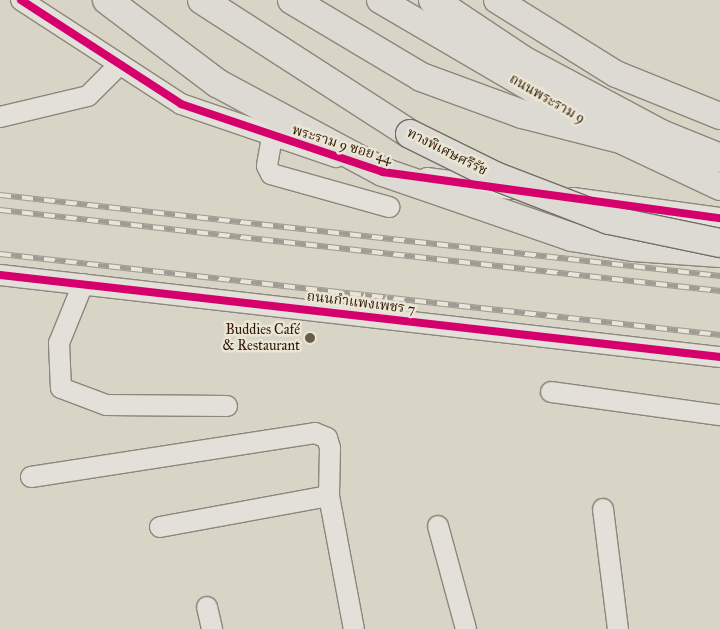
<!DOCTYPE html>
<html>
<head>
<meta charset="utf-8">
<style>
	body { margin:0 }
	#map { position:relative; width:720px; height:629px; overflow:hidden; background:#d8d4c6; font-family:"IM FELL Great Primer","Noto Serif Thai",serif }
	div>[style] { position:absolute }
	.roads { filter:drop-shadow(1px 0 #8c867c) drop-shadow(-1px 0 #8c867c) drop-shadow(0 1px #8c867c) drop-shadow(0 -1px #8c867c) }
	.minor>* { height:20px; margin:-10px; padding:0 10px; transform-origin:10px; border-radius:10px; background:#e2e0d9 }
	.major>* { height:26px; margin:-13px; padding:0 13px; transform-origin:13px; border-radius:13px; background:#dddad3 }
	.highway>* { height:28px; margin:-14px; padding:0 14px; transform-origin:14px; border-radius:14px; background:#dddad3 }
	.rail>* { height:5.5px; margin-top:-2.75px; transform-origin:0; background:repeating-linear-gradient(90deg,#ebe5d5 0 11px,#a09b94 0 22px); box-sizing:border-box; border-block:1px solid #a09b94 }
	.bridges { filter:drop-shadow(1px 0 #736d63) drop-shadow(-1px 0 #736d63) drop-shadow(0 1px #736d63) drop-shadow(0 -1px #736d63) }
	.highway-bridge>* { height:28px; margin:-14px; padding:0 14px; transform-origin:14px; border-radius:14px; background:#dddad3 }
	.cycleway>* { height:8px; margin:-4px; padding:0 4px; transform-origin:4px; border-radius:4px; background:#d6006c }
	.dots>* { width:14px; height:14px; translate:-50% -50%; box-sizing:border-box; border:2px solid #ebe5d5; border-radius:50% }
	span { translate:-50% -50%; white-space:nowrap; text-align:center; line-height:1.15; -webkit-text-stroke:5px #ebe5d5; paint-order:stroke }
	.street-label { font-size:14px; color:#2f1904 }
	.poi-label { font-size:14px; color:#2f1904 }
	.right { translate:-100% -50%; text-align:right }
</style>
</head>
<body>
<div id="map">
	<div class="roads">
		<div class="minor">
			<i style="left:21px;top:0;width:191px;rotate:33deg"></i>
			<i style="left:181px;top:104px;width:164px;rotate:18.9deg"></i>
			<i style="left:0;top:117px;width:90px;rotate:-13.4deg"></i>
			<i style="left:88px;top:96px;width:44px;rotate:-45deg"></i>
			<i style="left:272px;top:137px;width:29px;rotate:100deg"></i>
			<i style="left:267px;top:166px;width:9px;rotate:63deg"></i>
			<i style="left:271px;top:174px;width:123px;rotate:15.6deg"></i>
			<i style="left:427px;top:178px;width:84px;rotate:7.5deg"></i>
			<i style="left:573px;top:198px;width:148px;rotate:7.7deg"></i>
			<i style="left:0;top:275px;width:725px;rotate:6.5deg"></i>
			<i style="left:83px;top:284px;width:64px;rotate:112.1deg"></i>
			<i style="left:59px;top:343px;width:45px;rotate:87.5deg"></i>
			<i style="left:61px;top:388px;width:48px;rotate:20.7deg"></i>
			<i style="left:106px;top:405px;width:121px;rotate:0.5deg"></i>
			<i style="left:551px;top:392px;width:171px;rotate:7.8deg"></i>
			<i style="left:31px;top:477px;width:287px;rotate:-8.8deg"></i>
			<i style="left:315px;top:433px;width:13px;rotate:23deg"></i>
			<i style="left:327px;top:438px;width:10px;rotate:73deg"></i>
			<i style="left:330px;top:448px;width:48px;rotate:91.2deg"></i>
			<i style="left:603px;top:509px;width:121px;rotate:82.9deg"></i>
			<i style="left:438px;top:526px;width:107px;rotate:74.8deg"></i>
			<i style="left:160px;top:527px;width:172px;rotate:-10.4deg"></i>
			<i style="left:329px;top:496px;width:135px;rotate:79.4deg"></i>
			<i style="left:207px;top:607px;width:23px;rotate:77deg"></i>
		</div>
		<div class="major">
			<i style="left:380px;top:0;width:273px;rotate:30.3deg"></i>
			<i style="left:616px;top:138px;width:115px;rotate:25.2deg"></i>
			<i style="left:497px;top:0;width:140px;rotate:31.9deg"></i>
			<i style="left:616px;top:74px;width:112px;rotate:22deg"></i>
		</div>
		<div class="highway">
			<i style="left:107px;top:0;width:138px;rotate:37deg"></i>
			<i style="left:217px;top:83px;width:188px;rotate:28.2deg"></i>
			<i style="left:383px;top:172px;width:200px;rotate:19deg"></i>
			<i style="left:572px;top:237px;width:63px;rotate:9.2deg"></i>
			<i style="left:634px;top:247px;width:86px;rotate:4deg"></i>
			<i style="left:202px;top:0;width:247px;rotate:32.8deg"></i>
			<i style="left:292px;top:0;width:150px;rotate:30.8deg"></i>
			<i style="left:421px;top:77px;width:108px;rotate:20.1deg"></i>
			<i style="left:522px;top:114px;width:97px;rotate:14.3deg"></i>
			<i style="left:433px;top:0;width:108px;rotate:33.7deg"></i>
			<i style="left:523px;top:60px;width:157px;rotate:28.2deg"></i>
			<i style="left:661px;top:134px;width:64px;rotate:22.1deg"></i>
		</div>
	</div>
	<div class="rail">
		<i style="left:0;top:195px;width:725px;rotate:6.42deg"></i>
		<i style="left:0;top:210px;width:725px;rotate:6.42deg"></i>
		<i style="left:0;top:254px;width:725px;rotate:6.42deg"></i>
	</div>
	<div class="bridges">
		<div class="highway-bridge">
			<i style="left:410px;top:134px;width:95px;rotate:26.3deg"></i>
			<i style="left:495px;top:176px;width:122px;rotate:21.1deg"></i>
			<i style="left:609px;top:220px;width:113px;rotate:11.7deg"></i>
		</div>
	</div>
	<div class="cycleway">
		<i style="left:21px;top:0;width:191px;rotate:33deg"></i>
		<i style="left:181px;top:104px;width:213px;rotate:18.6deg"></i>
		<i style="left:383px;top:172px;width:340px;rotate:7.8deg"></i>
		<i style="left:0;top:275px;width:725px;rotate:6.5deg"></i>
	</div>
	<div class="dots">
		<i style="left:310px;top:338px;background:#6a5a48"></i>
	</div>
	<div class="street-label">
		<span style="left:547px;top:99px;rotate:30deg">ถนนพระราม 9</span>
		<span style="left:342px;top:145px;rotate:17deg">พระราม 9 ซอย 44</span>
		<span style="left:447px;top:152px;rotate:27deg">ทางพิเศษศรีรัช</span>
		<span style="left:361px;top:303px;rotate:7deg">ถนนกำแพงเพชร 7</span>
	</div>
	<div class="poi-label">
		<span class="right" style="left:300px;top:338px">Buddies Café<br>&amp; Restaurant</span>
	</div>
</div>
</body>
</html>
